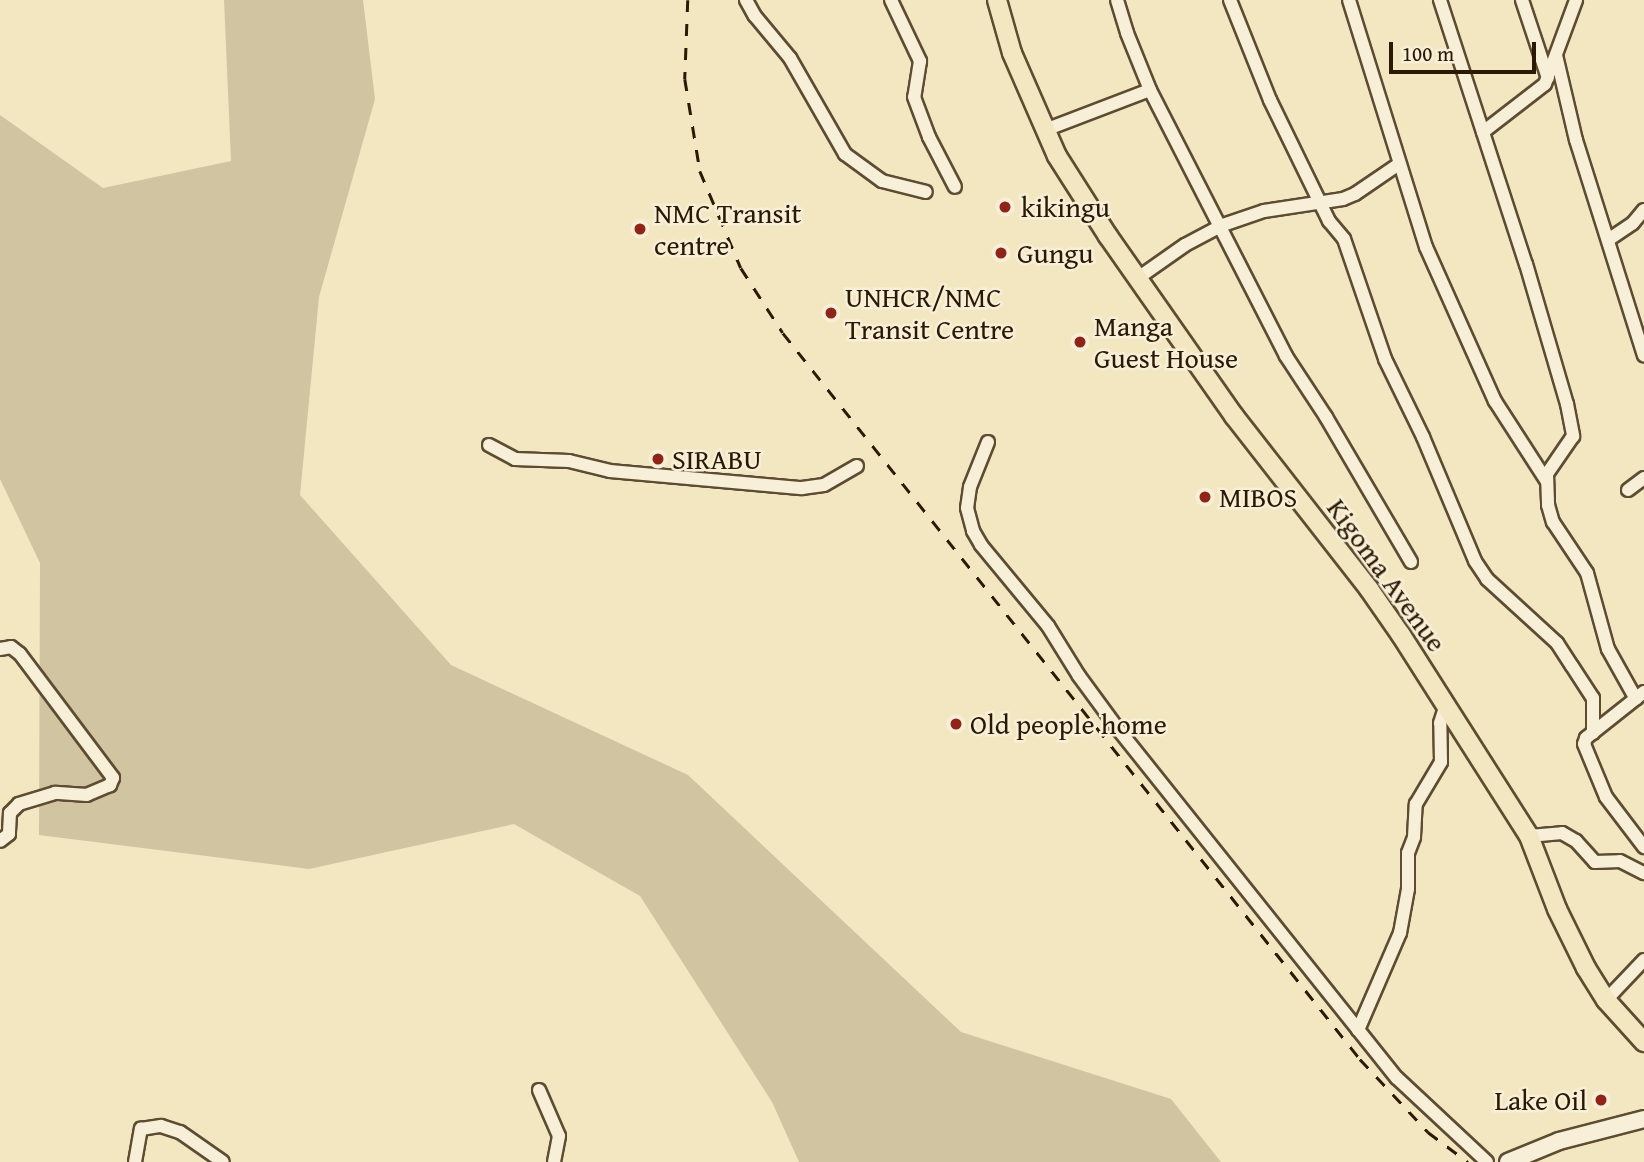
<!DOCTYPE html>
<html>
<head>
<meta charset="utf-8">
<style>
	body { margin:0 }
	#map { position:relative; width:1644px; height:1162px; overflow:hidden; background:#f3e7c1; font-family:"Gentium Book Plus",serif }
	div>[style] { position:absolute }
	.green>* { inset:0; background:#d1c4a1 }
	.roads { filter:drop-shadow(2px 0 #5d4c32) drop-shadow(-2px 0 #5d4c32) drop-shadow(0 2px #5d4c32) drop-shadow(0 -2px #5d4c32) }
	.street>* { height:12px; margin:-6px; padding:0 6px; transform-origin:6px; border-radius:6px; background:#f7efd7 }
	.secondary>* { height:16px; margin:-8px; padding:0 8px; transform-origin:8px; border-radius:8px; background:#f7efd7 }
	.primary>* { height:18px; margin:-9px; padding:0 9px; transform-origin:9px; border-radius:9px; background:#f3e7c1 }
	.rail>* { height:2.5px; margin-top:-1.25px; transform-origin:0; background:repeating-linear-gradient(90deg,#2b1903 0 12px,transparent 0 24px) }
	.dots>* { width:19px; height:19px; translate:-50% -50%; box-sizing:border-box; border:4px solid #f7efd7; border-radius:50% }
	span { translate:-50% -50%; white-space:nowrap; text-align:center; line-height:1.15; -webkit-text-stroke:5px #f7efd7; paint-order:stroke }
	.poi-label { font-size:28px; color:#2b1903 }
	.left { translate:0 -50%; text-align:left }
	.right { translate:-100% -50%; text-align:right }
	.street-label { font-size:28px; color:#2b1903 }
	.scale { position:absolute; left:1389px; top:42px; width:147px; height:32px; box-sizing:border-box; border:4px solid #2b1903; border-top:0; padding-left:9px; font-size:21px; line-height:24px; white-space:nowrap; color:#2b1903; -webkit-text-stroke:5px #f7efd7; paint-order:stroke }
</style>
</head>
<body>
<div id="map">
	<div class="green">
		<i style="clip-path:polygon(224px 0,363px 0,375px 99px,319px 297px,300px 495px,451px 665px,688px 775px,961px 1032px,1171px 1099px,1221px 1162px,799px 1162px,772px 1102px,640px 896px,514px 824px,309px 869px,39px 835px,40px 563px,0 479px,0 115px,103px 188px,231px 161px)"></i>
	</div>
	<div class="roads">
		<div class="street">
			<i style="left:746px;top:0;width:18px;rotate:61deg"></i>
			<i style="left:755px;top:16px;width:55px;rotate:50.2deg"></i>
			<i style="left:790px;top:58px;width:111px;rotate:60.2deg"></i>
			<i style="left:845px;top:154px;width:46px;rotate:36.1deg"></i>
			<i style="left:882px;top:181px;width:45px;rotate:14deg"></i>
			<i style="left:891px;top:0;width:68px;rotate:64.6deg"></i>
			<i style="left:920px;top:61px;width:36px;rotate:99deg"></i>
			<i style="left:914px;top:97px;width:43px;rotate:69.4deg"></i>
			<i style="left:929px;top:137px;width:56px;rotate:62.5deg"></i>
			<i style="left:1117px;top:0;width:34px;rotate:73deg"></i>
			<i style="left:1127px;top:33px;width:61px;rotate:68deg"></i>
			<i style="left:1150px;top:90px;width:299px;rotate:62.9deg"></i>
			<i style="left:1286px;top:356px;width:73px;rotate:56.7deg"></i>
			<i style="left:1326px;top:417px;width:168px;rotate:59.6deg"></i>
			<i style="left:1230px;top:0;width:108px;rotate:68.2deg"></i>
			<i style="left:1270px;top:100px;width:135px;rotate:64deg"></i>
			<i style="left:1329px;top:221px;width:23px;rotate:50deg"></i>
			<i style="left:1344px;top:239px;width:127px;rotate:71.1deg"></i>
			<i style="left:1385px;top:359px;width:87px;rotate:64deg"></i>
			<i style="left:1423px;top:437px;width:134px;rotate:67.2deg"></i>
			<i style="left:1475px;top:561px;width:22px;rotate:56deg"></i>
			<i style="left:1487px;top:579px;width:95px;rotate:42.4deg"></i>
			<i style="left:1557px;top:643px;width:27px;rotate:57deg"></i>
			<i style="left:1572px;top:666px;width:38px;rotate:57deg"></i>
			<i style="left:1593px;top:698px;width:35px;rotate:90deg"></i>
			<i style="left:1349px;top:0;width:259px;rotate:72.7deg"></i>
			<i style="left:1426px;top:247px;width:169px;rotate:65.9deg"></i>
			<i style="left:1495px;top:401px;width:94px;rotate:57.2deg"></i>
			<i style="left:1440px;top:0;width:278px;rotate:72deg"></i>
			<i style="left:1526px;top:264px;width:146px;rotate:73.7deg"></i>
			<i style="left:1567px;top:404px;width:33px;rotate:79deg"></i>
			<i style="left:1573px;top:436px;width:46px;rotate:124.4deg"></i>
			<i style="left:1547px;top:474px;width:31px;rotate:88deg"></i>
			<i style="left:1548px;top:505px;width:18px;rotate:74deg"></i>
			<i style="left:1553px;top:522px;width:61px;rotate:56.3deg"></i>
			<i style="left:1587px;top:573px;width:79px;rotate:74.6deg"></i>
			<i style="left:1608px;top:649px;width:57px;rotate:60.8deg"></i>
			<i style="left:1522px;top:0;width:82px;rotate:71.6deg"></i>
			<i style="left:1556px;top:55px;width:87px;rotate:76.8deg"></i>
			<i style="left:1576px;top:140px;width:226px;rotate:72.5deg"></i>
			<i style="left:1045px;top:130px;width:112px;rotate:-20.9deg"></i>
			<i style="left:1483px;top:132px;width:78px;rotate:-37.7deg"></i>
			<i style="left:1545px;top:84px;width:90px;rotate:-69.7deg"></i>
			<i style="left:1608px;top:240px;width:30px;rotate:-34deg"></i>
			<i style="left:1633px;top:223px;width:17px;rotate:-50deg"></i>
			<i style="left:1138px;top:278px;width:57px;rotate:-35.1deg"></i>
			<i style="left:1185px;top:245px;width:40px;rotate:-28deg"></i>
			<i style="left:1220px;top:226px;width:46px;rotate:-18.8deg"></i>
			<i style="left:1264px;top:211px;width:80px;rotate:-8.6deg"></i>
			<i style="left:1343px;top:199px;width:13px;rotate:-23deg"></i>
			<i style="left:1355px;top:194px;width:53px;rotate:-34.3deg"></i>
			<i style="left:988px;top:442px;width:48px;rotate:111.8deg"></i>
			<i style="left:970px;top:487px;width:21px;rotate:98deg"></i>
			<i style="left:967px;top:508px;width:24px;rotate:75deg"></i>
			<i style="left:973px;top:531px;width:16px;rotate:60deg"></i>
			<i style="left:981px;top:545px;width:105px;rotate:50.4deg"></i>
			<i style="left:1048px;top:626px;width:59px;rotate:58.2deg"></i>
			<i style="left:1079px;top:676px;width:66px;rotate:53.7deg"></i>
			<i style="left:1118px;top:729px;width:447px;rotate:51.4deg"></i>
			<i style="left:1397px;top:1078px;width:123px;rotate:43deg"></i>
			<i style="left:489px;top:445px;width:30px;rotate:28deg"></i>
			<i style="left:515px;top:459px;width:54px;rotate:2.1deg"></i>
			<i style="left:569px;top:461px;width:42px;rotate:13.7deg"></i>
			<i style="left:610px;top:471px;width:193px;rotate:5.1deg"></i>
			<i style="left:802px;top:488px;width:22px;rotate:-8deg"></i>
			<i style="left:824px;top:485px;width:38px;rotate:-30deg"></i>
			<i style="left:1628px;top:490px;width:20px;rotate:-37deg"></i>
			<i style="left:0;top:649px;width:11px;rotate:-10deg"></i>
			<i style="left:11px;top:647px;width:11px;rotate:38deg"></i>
			<i style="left:20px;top:654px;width:155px;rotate:53.1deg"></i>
			<i style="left:113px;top:778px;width:8px;rotate:113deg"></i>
			<i style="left:110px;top:785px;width:25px;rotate:157deg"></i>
			<i style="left:87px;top:795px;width:32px;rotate:-176deg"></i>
			<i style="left:55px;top:793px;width:38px;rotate:163deg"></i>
			<i style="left:19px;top:804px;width:13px;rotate:135deg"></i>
			<i style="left:10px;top:813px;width:21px;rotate:93deg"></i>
			<i style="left:9px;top:834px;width:11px;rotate:142deg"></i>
			<i style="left:1644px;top:692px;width:74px;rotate:141.6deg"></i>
			<i style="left:1586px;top:738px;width:6px;rotate:108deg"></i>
			<i style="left:1584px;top:744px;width:57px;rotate:67.5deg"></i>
			<i style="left:1606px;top:797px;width:63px;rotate:52.8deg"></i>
			<i style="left:1529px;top:836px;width:33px;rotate:-5deg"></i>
			<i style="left:1562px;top:833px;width:16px;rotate:30deg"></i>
			<i style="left:1576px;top:841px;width:28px;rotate:48deg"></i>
			<i style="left:1595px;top:862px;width:25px;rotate:-2deg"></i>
			<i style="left:1620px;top:861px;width:27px;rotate:27deg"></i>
			<i style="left:1606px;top:1000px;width:55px;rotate:-46.5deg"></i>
			<i style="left:1358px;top:1030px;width:106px;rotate:-66.6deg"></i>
			<i style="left:1400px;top:933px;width:45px;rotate:-79.7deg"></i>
			<i style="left:1408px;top:889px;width:36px;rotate:-90deg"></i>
			<i style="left:1408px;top:853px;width:17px;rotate:-69deg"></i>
			<i style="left:1414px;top:837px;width:33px;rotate:-87deg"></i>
			<i style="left:1416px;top:804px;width:49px;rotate:-59.2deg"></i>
			<i style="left:1441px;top:762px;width:39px;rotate:-91deg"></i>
			<i style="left:1440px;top:723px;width:20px;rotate:-72deg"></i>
			<i style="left:539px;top:1090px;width:50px;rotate:66.5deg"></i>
			<i style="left:559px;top:1136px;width:26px;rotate:101deg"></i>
			<i style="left:135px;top:1162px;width:34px;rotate:-80deg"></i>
			<i style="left:141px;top:1129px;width:20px;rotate:-9deg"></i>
			<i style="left:161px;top:1126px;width:20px;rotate:18deg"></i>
			<i style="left:180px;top:1132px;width:52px;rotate:34.9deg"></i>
		</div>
		<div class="secondary">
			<i style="left:1508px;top:1162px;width:55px;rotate:-22.4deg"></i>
			<i style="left:1559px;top:1141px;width:88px;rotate:-14.5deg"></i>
		</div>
		<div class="primary">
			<i style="left:997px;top:0;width:55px;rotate:74.2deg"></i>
			<i style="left:1012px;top:53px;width:112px;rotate:66.4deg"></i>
			<i style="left:1057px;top:156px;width:95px;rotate:57.5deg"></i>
			<i style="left:1108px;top:236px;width:220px;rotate:55deg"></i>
			<i style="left:1234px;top:416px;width:219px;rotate:52deg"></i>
			<i style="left:1369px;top:589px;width:56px;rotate:55.2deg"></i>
			<i style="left:1401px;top:635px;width:238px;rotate:57.5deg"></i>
			<i style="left:1529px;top:836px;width:78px;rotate:69deg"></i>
			<i style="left:1557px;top:909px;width:66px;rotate:63.8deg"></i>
			<i style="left:1586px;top:968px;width:38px;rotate:58deg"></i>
			<i style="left:1606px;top:1000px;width:57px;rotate:47.9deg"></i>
		</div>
	</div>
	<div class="rail">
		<i style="left:688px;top:0;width:79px;rotate:92.2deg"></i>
		<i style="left:685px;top:79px;width:93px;rotate:80.7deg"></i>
		<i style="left:700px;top:171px;width:105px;rotate:67.1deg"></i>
		<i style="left:741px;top:268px;width:77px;rotate:57.1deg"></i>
		<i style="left:783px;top:333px;width:927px;rotate:51.52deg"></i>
		<i style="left:1360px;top:1059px;width:100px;rotate:47deg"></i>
		<i style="left:1428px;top:1132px;width:50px;rotate:36.9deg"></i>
	</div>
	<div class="dots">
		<i style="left:1005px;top:207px;background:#8f2418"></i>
		<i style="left:640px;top:229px;background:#8f2418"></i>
		<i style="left:1001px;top:253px;background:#8f2418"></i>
		<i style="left:831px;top:313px;background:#8f2418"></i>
		<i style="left:1080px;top:342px;background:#8f2418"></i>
		<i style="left:658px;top:459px;background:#8f2418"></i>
		<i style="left:1205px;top:497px;background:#8f2418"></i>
		<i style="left:956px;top:724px;background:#8f2418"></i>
		<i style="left:1601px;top:1100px;background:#8f2418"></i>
	</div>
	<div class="poi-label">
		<span class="left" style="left:1021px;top:207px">kikingu</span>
		<span class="left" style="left:654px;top:229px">NMC Transit<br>centre</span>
		<span class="left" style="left:1017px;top:253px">Gungu</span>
		<span class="left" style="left:845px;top:313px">UNHCR/NMC<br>Transit Centre</span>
		<span class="left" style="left:1094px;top:342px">Manga<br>Guest House</span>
		<span class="left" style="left:672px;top:459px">SIRABU</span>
		<span class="left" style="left:1219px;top:497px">MIBOS</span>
		<span class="left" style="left:970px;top:724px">Old people home</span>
		<span class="right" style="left:1587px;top:1100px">Lake Oil</span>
	</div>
	<div class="street-label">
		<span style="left:1387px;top:575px;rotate:54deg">Kigoma Avenue</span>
	</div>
	<div class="scale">100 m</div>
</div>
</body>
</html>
